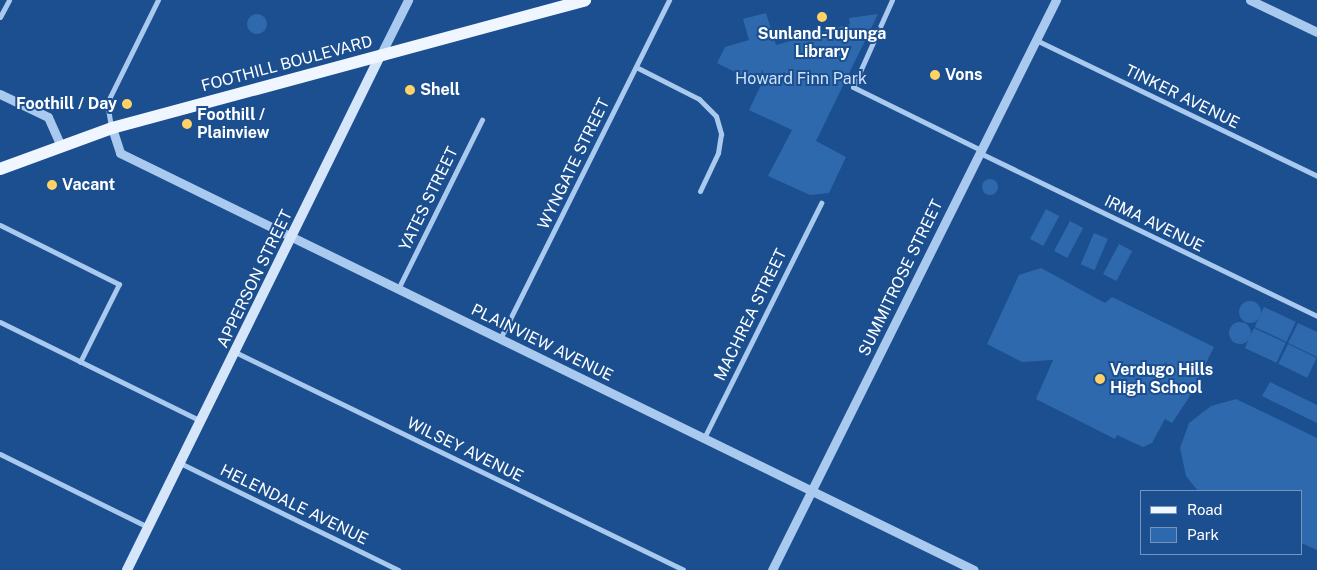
<!DOCTYPE html>
<html>
<head>
<meta charset="utf-8">
<style>
	body { margin:0 }
	#map { position:relative; width:1317px; height:570px; overflow:hidden; background:#1b4f8f; font-family:"Public Sans",sans-serif }
	div>[style] { position:absolute }
	.green>* { inset:0; background:#2e69ad; transform-origin:0 0 }
	.round { border-radius:50% }
	.minor>* { height:5px; margin:-2.5px; padding:0 2.5px; transform-origin:2.5px; border-radius:2.5px; background:#a9c9ee }
	.tertiary>* { height:9px; margin:-4.5px; padding:0 4.5px; transform-origin:4.5px; border-radius:4.5px; background:#a9c9ee }
	.secondary>* { height:10px; margin:-5px; padding:0 5px; transform-origin:5px; border-radius:5px; background:#d6e6fa }
	.primary>* { height:12px; margin:-6px; padding:0 6px; transform-origin:6px; border-radius:6px; background:#f0f6ff }
	.dots>* { width:14px; height:14px; translate:-50% -50%; box-sizing:border-box; border:2px solid #1b4f8f; border-radius:50% }
	span { translate:-50% -50%; white-space:nowrap; text-align:center; line-height:1.15; -webkit-text-stroke:4px #1b4f8f; paint-order:stroke }
	.poi-label { font-size:16px; color:#fff; font-weight:700 }
	.left { translate:0 -50%; text-align:left }
	.right { translate:-100% -50%; text-align:right }
	.street-label { font-size:16px; color:#fff }
	.park-label { font-size:16px; color:#cfe3fa }
	.legend { position:absolute; left:1140px; top:490px; width:162px; height:65px; box-sizing:border-box; background:#1b4f8f; border:1px solid #7695bc; margin:0; padding:6px 9px; list-style:none; font-size:15px; color:#fff }
	.legend li { display:flex; align-items:center; gap:10px; height:25px }
	.legend b { width:25px; border:1px solid #7695bc }
</style>
</head>
<body>
<div id="map">
	<div class="green">
		<i style="clip-path:polygon(766px 13px,776px 45px,850px 24px,849px 18px,878px 14px,816px 141px,846px 157px,829px 193px,810px 195px,768px 176px,792px 130px,749px 110px,761px 85px,717px 63px,725px 47px,749px 40px,743px 19px)"></i>
		<i class="round" style="left:247px;top:14px;width:20px;height:20px"></i>
		<i class="round" style="left:982px;top:179px;width:16px;height:16px"></i>
		<i style="left:1046px;top:209px;width:15px;height:34px;rotate:28deg"></i>
		<i style="left:1070px;top:221px;width:15px;height:34px;rotate:28deg"></i>
		<i style="left:1094px;top:233px;width:15px;height:34px;rotate:23deg"></i>
		<i style="left:1119px;top:244px;width:15px;height:34px;rotate:28deg"></i>
		<i style="clip-path:polygon(1041px 268px,1105px 303px,1112px 297px,1214px 347px,1188px 399px,1172px 423px,1165px 419px,1152px 443px,1143px 447px,1117px 435px,1115px 439px,1036px 399px,1053px 360px,1022px 362px,987px 344px,1019px 275px)"></i>
		<i class="round" style="left:1239px;top:301px;width:22px;height:22px"></i>
		<i style="left:1264px;top:307px;width:35px;height:22px;rotate:25deg"></i>
		<i class="round" style="left:1229px;top:322px;width:22px;height:22px"></i>
		<i style="clip-path:polygon(1298px 323px,1317px 332px,1317px 357px,1288px 343px)"></i>
		<i style="left:1254px;top:328px;width:35px;height:22px;rotate:25deg"></i>
		<i style="left:1288px;top:344px;width:32px;height:22px;rotate:26deg"></i>
		<i style="clip-path:polygon(1270px 382px,1317px 405px,1317px 423px,1262px 396px)"></i>
		<i style="clip-path:polygon(1236px 399px,1317px 438px,1317px 550px,1301px 543px,1301px 491px,1198px 491px,1186px 476px,1180px 448px,1189px 423px,1211px 406px)"></i>
	</div>
	<div class="minor">
		<i style="left:892px;top:0;width:95px;rotate:114.1deg"></i>
		<i style="left:853px;top:87px;width:143px;rotate:26.2deg"></i>
		<i style="left:0;top:17px;width:19px;rotate:-62deg"></i>
		<i style="left:1036px;top:40px;width:312px;rotate:25.8deg"></i>
		<i style="left:636px;top:67px;width:71px;rotate:26.9deg"></i>
		<i style="left:699px;top:99px;width:24px;rotate:45deg"></i>
		<i style="left:716px;top:116px;width:19px;rotate:74deg"></i>
		<i style="left:721px;top:134px;width:19px;rotate:99deg"></i>
		<i style="left:718px;top:153px;width:42px;rotate:115.3deg"></i>
		<i style="left:111px;top:127px;width:24px;rotate:-99deg"></i>
		<i style="left:107px;top:103px;width:115px;rotate:-63.7deg"></i>
		<i style="left:980px;top:153px;width:374px;rotate:25.8deg"></i>
		<i style="left:0;top:225px;width:133px;rotate:26.4deg"></i>
		<i style="left:119px;top:284px;width:87px;rotate:116.6deg"></i>
		<i style="left:398px;top:289px;width:189px;rotate:-63.6deg"></i>
		<i style="left:0;top:322px;width:224px;rotate:26.2deg"></i>
		<i style="left:500px;top:339px;width:379px;rotate:-63.5deg"></i>
		<i style="left:235px;top:352px;width:498px;rotate:25.9deg"></i>
		<i style="left:704px;top:438px;width:263px;rotate:-63.5deg"></i>
		<i style="left:0;top:454px;width:165px;rotate:26.3deg"></i>
		<i style="left:180px;top:463px;width:243px;rotate:26.1deg"></i>
	</div>
	<div class="tertiary">
		<i style="left:1250px;top:0;width:74px;rotate:25.5deg"></i>
		<i style="left:380px;top:56px;width:63px;rotate:-63.4deg"></i>
		<i style="left:0;top:94px;width:53px;rotate:25.6deg"></i>
		<i style="left:48px;top:117px;width:32px;rotate:66deg"></i>
		<i style="left:112px;top:128px;width:26px;rotate:72deg"></i>
		<i style="left:120px;top:153px;width:950px;rotate:26.03deg"></i>
		<i style="left:772px;top:570px;width:637px;rotate:-63.52deg"></i>
	</div>
	<div class="secondary">
		<i style="left:127px;top:570px;width:573px;rotate:-63.79deg"></i>
	</div>
	<div class="primary">
		<i style="left:0;top:169px;width:119px;rotate:-20.1deg"></i>
		<i style="left:112px;top:128px;width:490px;rotate:-15.1deg"></i>
	</div>
	<div class="dots">
		<i style="left:822px;top:17px;background:#ffd166"></i>
		<i style="left:935px;top:75px;background:#ffd166"></i>
		<i style="left:410px;top:90px;background:#ffd166"></i>
		<i style="left:127px;top:104px;background:#ffd166"></i>
		<i style="left:187px;top:124px;background:#ffd166"></i>
		<i style="left:52px;top:185px;background:#ffd166"></i>
		<i style="left:1100px;top:379px;background:#ffd166"></i>
	</div>
	<div class="poi-label">
		<span style="left:822px;top:43px">Sunland-Tujunga<br>Library</span>
		<span class="left" style="left:945px;top:75px">Vons</span>
		<span class="left" style="left:420px;top:90px">Shell</span>
		<span class="right" style="left:117px;top:104px">Foothill / Day</span>
		<span class="left" style="left:197px;top:124px">Foothill /<br>Plainview</span>
		<span class="left" style="left:62px;top:185px">Vacant</span>
		<span class="left" style="left:1110px;top:379px">Verdugo Hills<br>High School</span>
	</div>
	<div class="street-label">
		<span style="left:287px;top:64px;rotate:-15deg">FOOTHILL BOULEVARD</span>
		<span style="left:1182px;top:97px;rotate:26deg">TINKER AVENUE</span>
		<span style="left:574px;top:164px;rotate:-64deg">WYNGATE STREET</span>
		<span style="left:429px;top:199px;rotate:-64deg">YATES STREET</span>
		<span style="left:1154px;top:224px;rotate:26deg">IRMA AVENUE</span>
		<span style="left:901px;top:278px;rotate:-64deg">SUMMITROSE STREET</span>
		<span style="left:255px;top:279px;rotate:-64deg">APPERSON STREET</span>
		<span style="left:751px;top:315px;rotate:-64deg">MACHREA STREET</span>
		<span style="left:542px;top:343px;rotate:26deg">PLAINVIEW AVENUE</span>
		<span style="left:465px;top:450px;rotate:26deg">WILSEY AVENUE</span>
		<span style="left:294px;top:505px;rotate:26deg">HELENDALE AVENUE</span>
	</div>
	<div class="park-label">
		<span style="left:801px;top:79px">Howard Finn Park</span>
	</div>
	<ul class="legend">
	<li><b style="height:6px;background:#f0f6ff"></b>Road</li>
	<li><b style="height:14px;background:#2e69ad"></b>Park</li>
	</ul>
</div>
</body>
</html>
